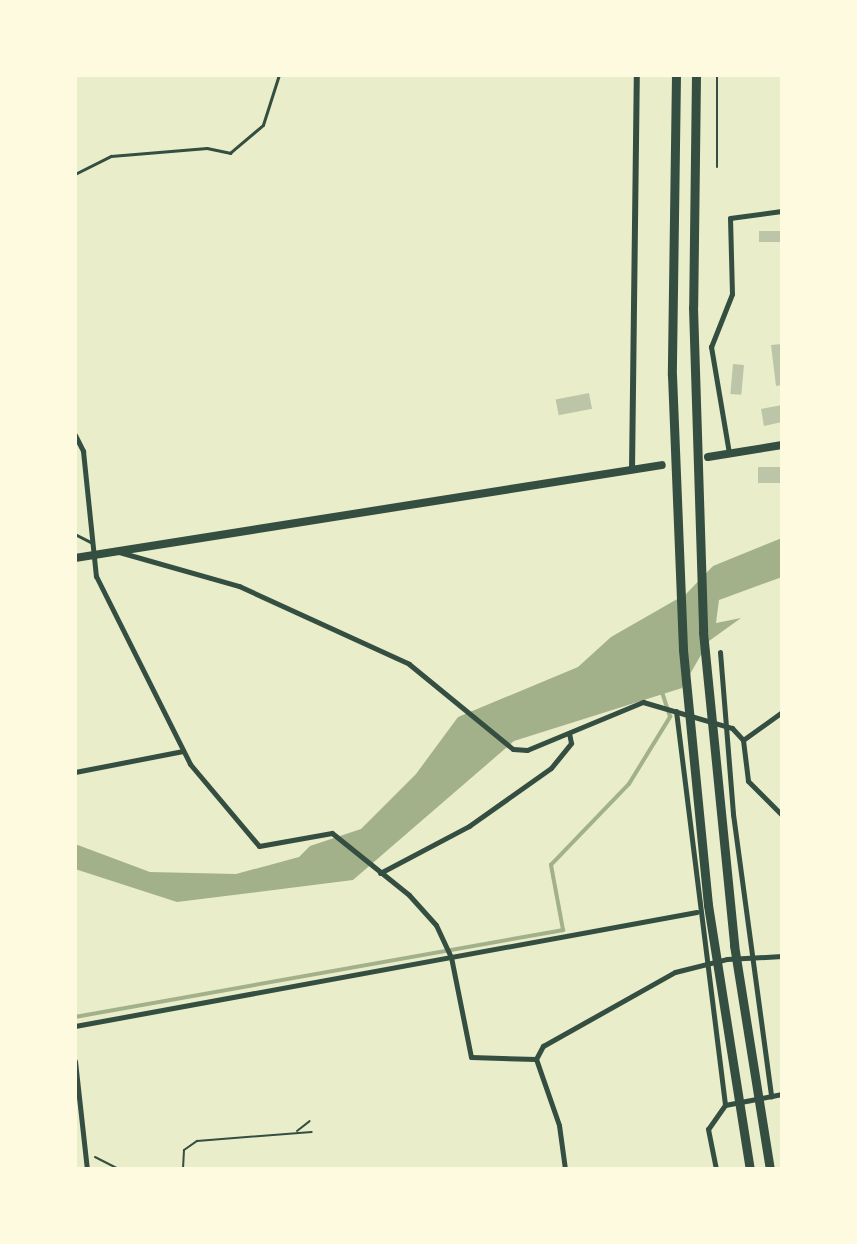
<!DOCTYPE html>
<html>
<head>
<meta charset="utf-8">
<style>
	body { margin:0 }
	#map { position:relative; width:857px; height:1244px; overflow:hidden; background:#e9edc9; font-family:Inter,sans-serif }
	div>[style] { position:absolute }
	.water>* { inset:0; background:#a3b18a }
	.stream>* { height:3.5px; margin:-1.75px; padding:0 1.75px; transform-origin:1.75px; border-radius:1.75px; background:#a3b18a }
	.building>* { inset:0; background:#bcc5a7; transform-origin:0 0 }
	.path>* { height:2px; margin:-1px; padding:0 1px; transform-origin:1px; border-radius:1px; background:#344e41 }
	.service>* { height:2.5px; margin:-1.25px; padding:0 1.25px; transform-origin:1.25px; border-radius:1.25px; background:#344e41 }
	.minor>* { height:5px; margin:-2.5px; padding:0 2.5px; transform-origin:2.5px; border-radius:2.5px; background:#344e41 }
	.tertiary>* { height:6px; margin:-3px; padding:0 3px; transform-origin:3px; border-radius:3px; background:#344e41 }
	.primary>* { height:8px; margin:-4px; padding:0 4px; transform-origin:4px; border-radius:4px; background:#344e41 }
	.motorway>* { height:9px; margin:-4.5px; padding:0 4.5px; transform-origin:4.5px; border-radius:4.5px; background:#344e41 }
	span { translate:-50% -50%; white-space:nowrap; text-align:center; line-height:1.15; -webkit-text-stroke:5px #fefae0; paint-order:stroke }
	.frame { position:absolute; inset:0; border:77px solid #fefae0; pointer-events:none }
</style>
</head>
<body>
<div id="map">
	<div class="water">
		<i style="clip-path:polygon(782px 538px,782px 577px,719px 600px,716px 623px,741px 618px,709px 641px,682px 688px,514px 741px,353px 880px,177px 902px,75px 869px,75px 844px,150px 872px,236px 874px,299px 857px,310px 846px,361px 829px,416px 774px,458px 717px,578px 667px,611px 637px,686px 594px,713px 566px)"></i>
	</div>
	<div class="stream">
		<i style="left:75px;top:1017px;width:496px;rotate:-10.1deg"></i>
		<i style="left:563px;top:930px;width:66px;rotate:-100.5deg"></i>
		<i style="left:551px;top:865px;width:112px;rotate:-46.1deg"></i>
		<i style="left:629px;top:784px;width:79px;rotate:-58.5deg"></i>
		<i style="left:670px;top:717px;width:25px;rotate:-108deg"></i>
	</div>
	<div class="building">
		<i style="left:782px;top:231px;width:11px;height:23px;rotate:90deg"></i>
		<i style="clip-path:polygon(782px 344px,782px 385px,776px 386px,771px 345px)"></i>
		<i style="left:733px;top:364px;width:11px;height:30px;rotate:5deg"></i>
		<i style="left:589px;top:393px;width:16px;height:34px;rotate:79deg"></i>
		<i style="clip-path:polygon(782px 405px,782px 422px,764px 426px,761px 409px)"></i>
		<i style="left:782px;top:467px;width:16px;height:24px;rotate:90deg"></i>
	</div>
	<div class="path">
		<i style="left:717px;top:75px;width:92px;rotate:90deg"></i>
		<i style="left:297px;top:1131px;width:16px;rotate:-38deg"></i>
		<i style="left:95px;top:1157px;width:27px;rotate:27deg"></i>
		<i style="left:183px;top:1169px;width:19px;rotate:-87deg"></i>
		<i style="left:184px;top:1150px;width:16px;rotate:-35deg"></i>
		<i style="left:197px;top:1141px;width:115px;rotate:-4.5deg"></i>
	</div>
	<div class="service">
		<i style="left:75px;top:174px;width:40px;rotate:-26.6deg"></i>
		<i style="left:111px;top:156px;width:96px;rotate:-4.8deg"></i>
		<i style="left:207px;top:148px;width:24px;rotate:12deg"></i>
		<i style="left:230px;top:153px;width:43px;rotate:-40.3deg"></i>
		<i style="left:263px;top:125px;width:52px;rotate:-72.3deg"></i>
		<i style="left:75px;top:534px;width:18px;rotate:27deg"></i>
	</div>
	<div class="minor">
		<i style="left:75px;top:435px;width:18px;rotate:63deg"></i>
		<i style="left:83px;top:451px;width:126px;rotate:84.1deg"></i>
		<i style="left:96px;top:576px;width:210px;rotate:63.4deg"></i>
		<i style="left:190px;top:764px;width:107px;rotate:49.9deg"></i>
		<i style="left:259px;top:846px;width:74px;rotate:-10.1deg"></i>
		<i style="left:332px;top:833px;width:99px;rotate:38.8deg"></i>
		<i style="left:409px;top:895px;width:40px;rotate:48deg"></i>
		<i style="left:436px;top:925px;width:35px;rotate:65deg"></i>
		<i style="left:451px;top:957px;width:102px;rotate:78.7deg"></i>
		<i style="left:471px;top:1057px;width:65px;rotate:1.8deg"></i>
		<i style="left:729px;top:453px;width:108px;rotate:-99.6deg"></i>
		<i style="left:711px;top:347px;width:57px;rotate:-68.4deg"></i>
		<i style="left:732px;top:294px;width:76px;rotate:-91.5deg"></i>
		<i style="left:730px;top:218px;width:52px;rotate:-7.7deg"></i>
		<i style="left:119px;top:552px;width:125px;rotate:15.8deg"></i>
		<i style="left:239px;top:586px;width:187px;rotate:24.6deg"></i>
		<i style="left:409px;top:664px;width:134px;rotate:39.3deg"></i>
		<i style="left:513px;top:749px;width:14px;rotate:4deg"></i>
		<i style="left:527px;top:750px;width:126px;rotate:-22.5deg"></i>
		<i style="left:643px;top:702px;width:93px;rotate:16.3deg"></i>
		<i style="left:732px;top:728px;width:16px;rotate:47deg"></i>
		<i style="left:743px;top:740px;width:41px;rotate:83deg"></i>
		<i style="left:748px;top:781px;width:48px;rotate:45deg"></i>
		<i style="left:720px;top:652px;width:163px;rotate:85.4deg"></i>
		<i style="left:733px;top:814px;width:285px;rotate:82.3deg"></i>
		<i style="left:676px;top:711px;width:397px;rotate:82.9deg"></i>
		<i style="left:725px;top:1105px;width:29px;rotate:125deg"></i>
		<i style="left:708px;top:1129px;width:41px;rotate:78.7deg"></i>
		<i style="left:743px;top:740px;width:48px;rotate:-35.7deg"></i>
		<i style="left:75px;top:772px;width:110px;rotate:-11deg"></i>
		<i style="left:380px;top:873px;width:101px;rotate:-27.8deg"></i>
		<i style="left:469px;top:826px;width:100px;rotate:-35.3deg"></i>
		<i style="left:551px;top:768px;width:32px;rotate:-51deg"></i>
		<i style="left:571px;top:743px;width:10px;rotate:-101deg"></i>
		<i style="left:75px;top:1026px;width:632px;rotate:-10.39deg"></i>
		<i style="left:75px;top:1061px;width:109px;rotate:83.7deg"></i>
		<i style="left:725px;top:1105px;width:58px;rotate:-10.9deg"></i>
		<i style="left:565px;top:1169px;width:44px;rotate:-97.8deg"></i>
		<i style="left:559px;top:1125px;width:70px;rotate:-109.2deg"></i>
		<i style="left:536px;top:1059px;width:15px;rotate:-62deg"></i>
		<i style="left:543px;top:1046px;width:151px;rotate:-29.3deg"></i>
		<i style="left:675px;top:972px;width:54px;rotate:-14deg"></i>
		<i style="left:727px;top:959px;width:55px;rotate:-3.1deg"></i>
	</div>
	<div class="tertiary">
		<i style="left:632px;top:470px;width:395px;rotate:-89.3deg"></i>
	</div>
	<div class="primary">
		<i style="left:708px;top:457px;width:75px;rotate:-9.2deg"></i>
		<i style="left:75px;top:558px;width:594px;rotate:-9deg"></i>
	</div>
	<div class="motorway">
		<i style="left:676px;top:75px;width:300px;rotate:90.8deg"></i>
		<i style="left:672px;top:375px;width:275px;rotate:87.7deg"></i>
		<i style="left:683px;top:650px;width:256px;rotate:84.4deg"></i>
		<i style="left:708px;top:905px;width:267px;rotate:81deg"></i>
		<i style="left:696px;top:75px;width:232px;rotate:90.7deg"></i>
		<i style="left:693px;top:307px;width:325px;rotate:88.2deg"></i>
		<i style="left:703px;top:632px;width:315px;rotate:84.3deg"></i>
		<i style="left:734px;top:945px;width:227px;rotate:80.9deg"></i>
	</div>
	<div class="frame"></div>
</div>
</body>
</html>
